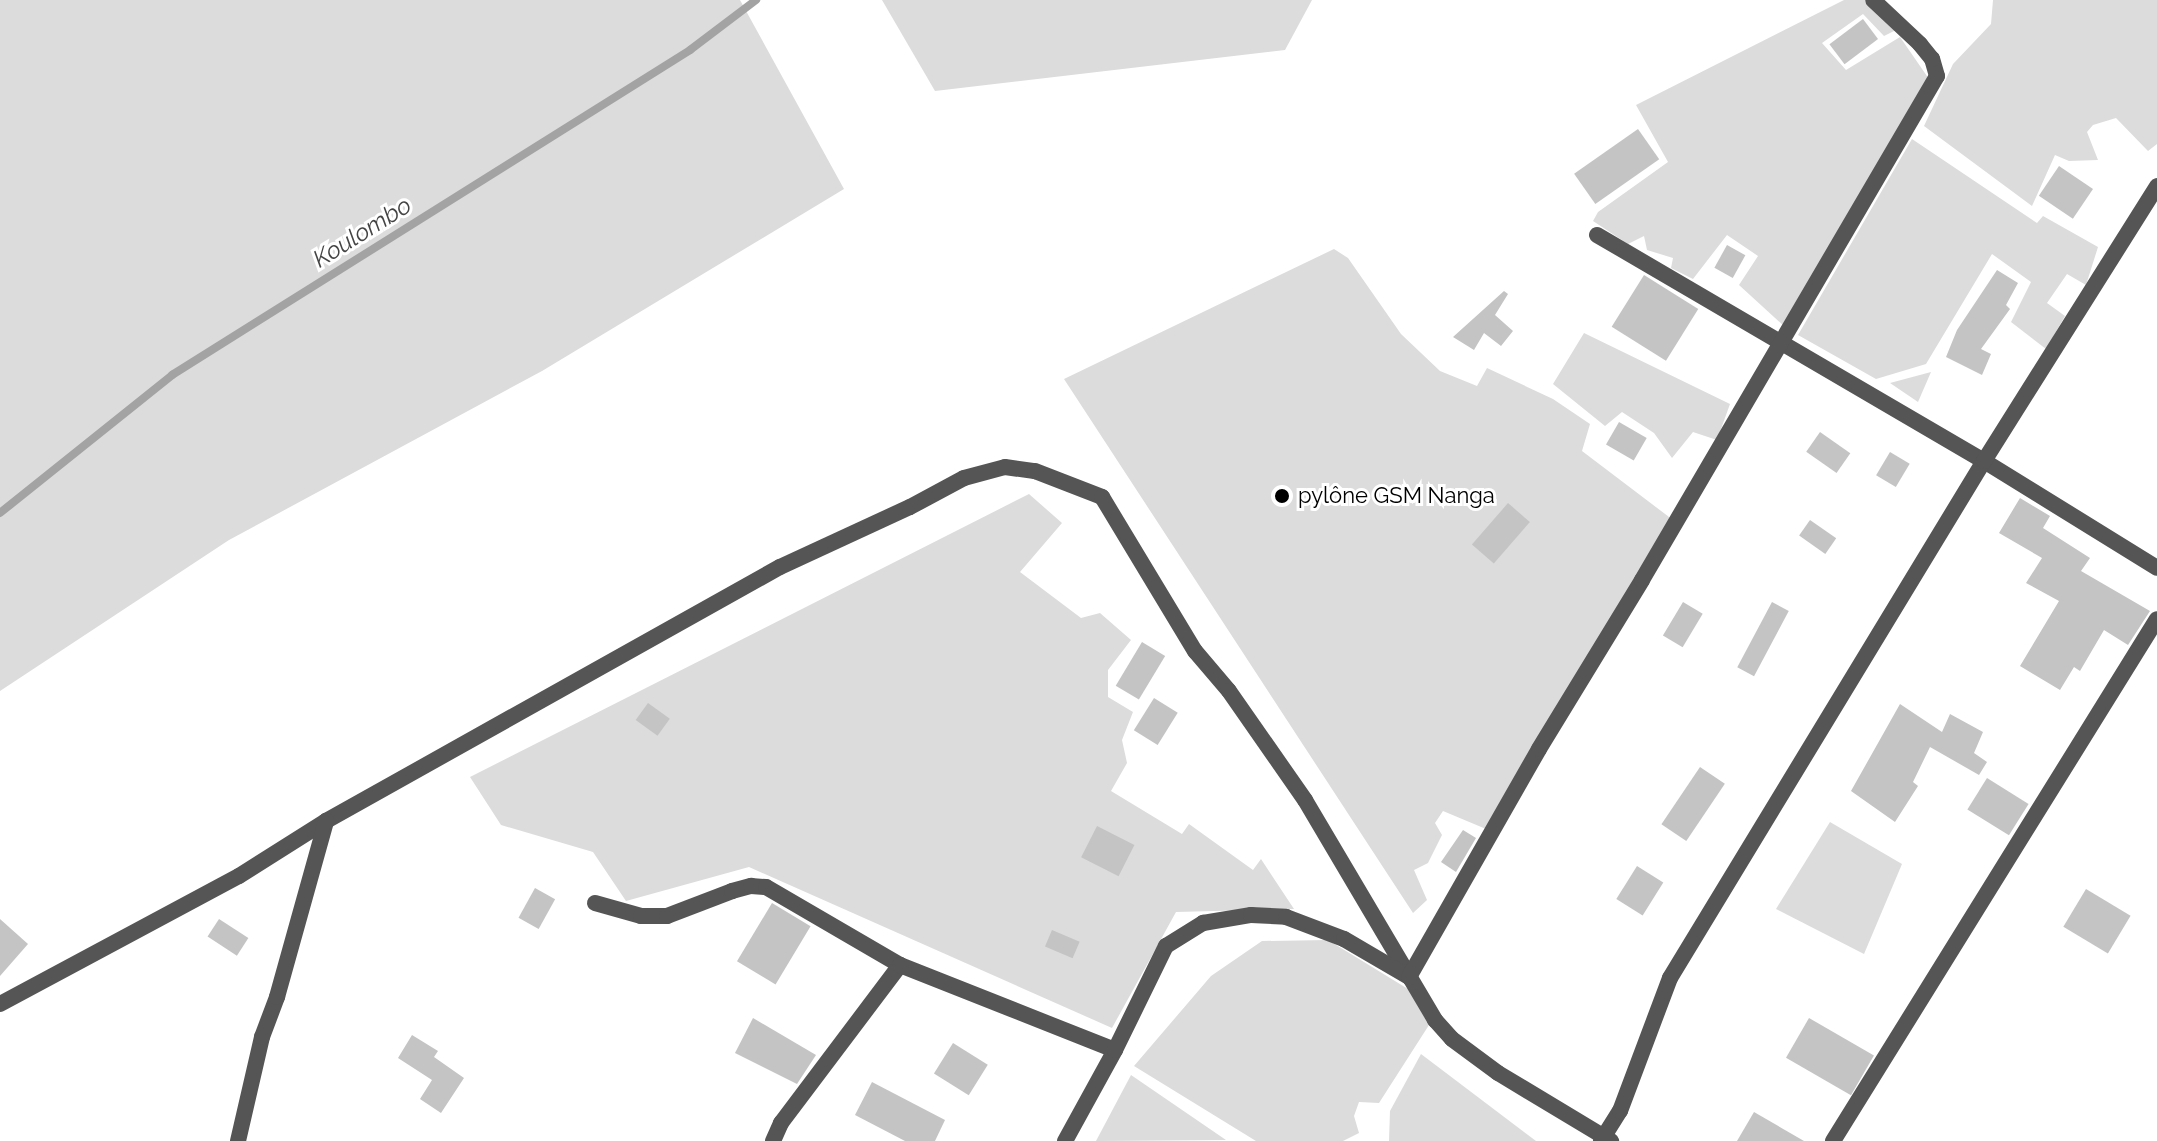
<!DOCTYPE html>
<html>
<head>
<meta charset="utf-8">
<style>
	body { margin:0 }
	#map { position:relative; width:2157px; height:1141px; overflow:hidden; background:#fff; font-family:Raleway,sans-serif }
	div>[style] { position:absolute }
	.green>* { inset:0; background:#dcdcdc }
	.stream>* { height:8px; margin:-4px; padding:0 4px; transform-origin:4px; border-radius:4px; background:#a3a3a3 }
	.building>* { inset:0; background:#c4c4c4; transform-origin:0 0 }
	.minor>* { height:16px; margin:-8px; padding:0 8px; transform-origin:8px; border-radius:8px; background:#555 }
	.dots>* { width:22px; height:22px; translate:-50% -50%; box-sizing:border-box; border:4px solid #fff; border-radius:50% }
	span { translate:-50% -50%; white-space:nowrap; text-align:center; line-height:1.15; -webkit-text-stroke:6px #fff; paint-order:stroke }
	.poi-label { font-size:22px; color:#000 }
	.left { translate:0 -50%; text-align:left }
	.water-label { font-size:24px; color:#444; font-style:italic }
</style>
</head>
<body>
<div id="map">
	<div class="green">
		<i style="clip-path:polygon(0 0,740px 0,844px 189px,542px 371px,229px 540px,0 691px)"></i>
		<i style="clip-path:polygon(882px 0,1312px 0,1285px 50px,935px 91px)"></i>
		<i style="clip-path:polygon(1844px 0,1865px 0,1898px 29px,1884px 36px,1863px 14px,1822px 43px,1846px 70px,1900px 37px,1929px 79px,1785px 327px,1739px 285px,1758px 256px,1727px 235px,1693px 279px,1671px 268px,1673px 258px,1647px 250px,1644px 236px,1628px 244px,1593px 221px,1598px 212px,1668px 162px,1636px 105px)"></i>
		<i style="clip-path:polygon(1993px 0,2157px 0,2157px 144px,2148px 151px,2116px 118px,2093px 125px,2087px 132px,2098px 160px,2069px 161px,2055px 155px,2032px 206px,1924px 126px,1953px 64px,1991px 24px)"></i>
		<i style="clip-path:polygon(1912px 139px,2037px 223px,2043px 216px,2098px 247px,2086px 285px,2067px 274px,2047px 303px,2065px 316px,2046px 349px,2011px 322px,2031px 282px,1992px 254px,1926px 364px,1876px 379px,1798px 335px)"></i>
		<i style="clip-path:polygon(1334px 249px,1348px 258px,1401px 334px,1440px 371px,1477px 386px,1487px 368px,1553px 399px,1590px 424px,1582px 451px,1673px 520px,1486px 829px,1443px 811px,1435px 823px,1442px 835px,1428px 863px,1414px 870px,1427px 900px,1413px 913px,1064px 379px)"></i>
		<i style="clip-path:polygon(1584px 333px,1730px 404px,1717px 440px,1693px 432px,1672px 458px,1654px 433px,1622px 412px,1605px 426px,1553px 384px)"></i>
		<i style="clip-path:polygon(1931px 372px,1918px 402px,1890px 383px)"></i>
		<i style="clip-path:polygon(1029px 494px,1062px 523px,1020px 572px,1081px 618px,1100px 613px,1131px 640px,1108px 670px,1108px 697px,1133px 712px,1122px 740px,1127px 763px,1111px 791px,1182px 834px,1189px 824px,1253px 870px,1261px 859px,1294px 909px,1176px 912px,1112px 1028px,749px 867px,626px 901px,593px 852px,501px 825px,470px 777px)"></i>
		<i style="clip-path:polygon(1830px 822px,1902px 864px,1864px 954px,1776px 909px)"></i>
		<i style="clip-path:polygon(1328px 940px,1408px 989px,1429px 1025px,1379px 1103px,1359px 1102px,1354px 1116px,1359px 1133px,1343px 1141px,1256px 1141px,1134px 1066px,1211px 976px,1262px 941px)"></i>
		<i style="clip-path:polygon(1421px 1054px,1536px 1141px,1389px 1141px,1390px 1111px)"></i>
		<i style="clip-path:polygon(1131px 1075px,1226px 1140px,1096px 1141px)"></i>
	</div>
	<div class="stream">
		<i style="left:0;top:513px;width:221px;rotate:-38.7deg"></i>
		<i style="left:172px;top:375px;width:612px;rotate:-32.1deg"></i>
		<i style="left:690px;top:50px;width:83px;rotate:-37.1deg"></i>
	</div>
	<div class="building">
		<i style="left:1863px;top:19px;width:25px;height:42px;rotate:53deg"></i>
		<i style="left:1638px;top:129px;width:37px;height:78px;rotate:55deg"></i>
		<i style="left:2059px;top:166px;width:41px;height:36px;rotate:34deg"></i>
		<i style="left:1727px;top:245px;width:21px;height:26px;rotate:29deg"></i>
		<i style="clip-path:polygon(1997px 270px,2018px 283px,2006px 305px,2010px 309px,1981px 349px,1991px 354px,1982px 375px,1946px 357px,1957px 330px)"></i>
		<i style="left:1644px;top:275px;width:64px;height:61px;rotate:32deg"></i>
		<i style="clip-path:polygon(1504px 291px,1508px 294px,1495px 315px,1513px 331px,1501px 346px,1484px 333px,1474px 350px,1453px 337px)"></i>
		<i style="left:1619px;top:422px;width:32px;height:26px;rotate:30deg"></i>
		<i style="left:1820px;top:432px;width:37px;height:24px;rotate:35deg"></i>
		<i style="left:1890px;top:452px;width:23px;height:27px;rotate:31deg"></i>
		<i style="clip-path:polygon(2020px 498px,2050px 516px,2043px 528px,2090px 558px,2081px 571px,2150px 611px,2128px 645px,2104px 630px,2080px 671px,2074px 667px,2060px 690px,2020px 666px,2059px 601px,2026px 583px,2042px 558px,1999px 533px)"></i>
		<i style="left:1508px;top:503px;width:29px;height:55px;rotate:41deg"></i>
		<i style="left:1810px;top:520px;width:32px;height:19px;rotate:35deg"></i>
		<i style="left:1683px;top:602px;width:23px;height:39px;rotate:31deg"></i>
		<i style="left:1772px;top:602px;width:19px;height:74px;rotate:28deg"></i>
		<i style="left:1142px;top:642px;width:27px;height:51px;rotate:31deg"></i>
		<i style="left:1154px;top:698px;width:28px;height:38px;rotate:32deg"></i>
		<i style="left:648px;top:703px;width:27px;height:21px;rotate:36deg"></i>
		<i style="clip-path:polygon(1900px 704px,1942px 732px,1950px 714px,1983px 732px,1974px 753px,1987px 762px,1979px 775px,1930px 747px,1913px 782px,1918px 786px,1895px 822px,1851px 791px)"></i>
		<i style="left:1700px;top:767px;width:30px;height:69px;rotate:34deg"></i>
		<i style="left:1987px;top:778px;width:49px;height:37px;rotate:32deg"></i>
		<i style="left:1097px;top:826px;width:42px;height:35px;rotate:27deg"></i>
		<i style="clip-path:polygon(1463px 830px,1476px 838px,1456px 872px,1441px 862px)"></i>
		<i style="left:1637px;top:866px;width:31px;height:39px;rotate:32deg"></i>
		<i style="left:535px;top:888px;width:23px;height:34px;rotate:29deg"></i>
		<i style="left:2086px;top:889px;width:52px;height:44px;rotate:31deg"></i>
		<i style="left:772px;top:903px;width:45px;height:68px;rotate:31deg"></i>
		<i style="clip-path:polygon(0 919px,28px 944px,0 976px)"></i>
		<i style="left:219px;top:919px;width:35px;height:21px;rotate:33deg"></i>
		<i style="left:1052px;top:930px;width:30px;height:18px;rotate:23deg"></i>
		<i style="clip-path:polygon(753px 1018px,816px 1055px,797px 1084px,735px 1053px)"></i>
		<i style="left:1809px;top:1018px;width:75px;height:46px;rotate:30deg"></i>
		<i style="clip-path:polygon(412px 1035px,438px 1051px,434px 1057px,464px 1078px,441px 1113px,420px 1099px,432px 1080px,398px 1058px)"></i>
		<i style="left:953px;top:1043px;width:41px;height:36px;rotate:32deg"></i>
		<i style="clip-path:polygon(872px 1082px,945px 1120px,935px 1141px,905px 1141px,855px 1115px)"></i>
		<i style="clip-path:polygon(1754px 1112px,1804px 1141px,1737px 1141px)"></i>
	</div>
	<div class="minor">
		<i style="left:1597px;top:235px;width:448px;rotate:30.3deg"></i>
		<i style="left:1984px;top:461px;width:203px;rotate:31.7deg"></i>
		<i style="left:595px;top:903px;width:48px;rotate:15.8deg"></i>
		<i style="left:641px;top:916px;width:26px"></i>
		<i style="left:667px;top:916px;width:70px;rotate:-21deg"></i>
		<i style="left:732px;top:891px;width:20px;rotate:-15deg"></i>
		<i style="left:751px;top:886px;width:15px;rotate:4deg"></i>
		<i style="left:766px;top:887px;width:155px;rotate:30.2deg"></i>
		<i style="left:0;top:1004px;width:271px;rotate:-28.2deg"></i>
		<i style="left:239px;top:876px;width:103px;rotate:-32.3deg"></i>
		<i style="left:326px;top:821px;width:520px;rotate:-29.23deg"></i>
		<i style="left:780px;top:567px;width:143px;rotate:-24.8deg"></i>
		<i style="left:910px;top:507px;width:61px;rotate:-28.2deg"></i>
		<i style="left:964px;top:478px;width:42px;rotate:-15deg"></i>
		<i style="left:1005px;top:467px;width:30px;rotate:8deg"></i>
		<i style="left:1035px;top:471px;width:72px;rotate:21.2deg"></i>
		<i style="left:1102px;top:497px;width:180px;rotate:58.9deg"></i>
		<i style="left:1195px;top:651px;width:52px;rotate:49.6deg"></i>
		<i style="left:1229px;top:691px;width:133px;rotate:55.1deg"></i>
		<i style="left:1305px;top:800px;width:256px;rotate:59.4deg"></i>
		<i style="left:1435px;top:1020px;width:25px;rotate:48deg"></i>
		<i style="left:1452px;top:1039px;width:57px;rotate:36.5deg"></i>
		<i style="left:1498px;top:1073px;width:132px;rotate:31deg"></i>
		<i style="left:238px;top:1141px;width:107px;rotate:-77deg"></i>
		<i style="left:262px;top:1037px;width:43px;rotate:-69.4deg"></i>
		<i style="left:277px;top:997px;width:183px;rotate:-74.4deg"></i>
		<i style="left:773px;top:1141px;width:20px;rotate:-66deg"></i>
		<i style="left:781px;top:1123px;width:198px;rotate:-53deg"></i>
		<i style="left:900px;top:965px;width:231px;rotate:21.6deg"></i>
		<i style="left:1065px;top:1141px;width:104px;rotate:-61.2deg"></i>
		<i style="left:1115px;top:1050px;width:116px;rotate:-63.9deg"></i>
		<i style="left:1166px;top:946px;width:44px;rotate:-31.9deg"></i>
		<i style="left:1203px;top:923px;width:49px;rotate:-9.5deg"></i>
		<i style="left:1251px;top:915px;width:35px;rotate:3deg"></i>
		<i style="left:1286px;top:917px;width:62px;rotate:20.8deg"></i>
		<i style="left:1344px;top:939px;width:75px;rotate:30.3deg"></i>
		<i style="left:1409px;top:977px;width:262px;rotate:-60.3deg"></i>
		<i style="left:1539px;top:749px;width:198px;rotate:-58.6deg"></i>
		<i style="left:1642px;top:580px;width:584px;rotate:-59.66deg"></i>
		<i style="left:1937px;top:76px;width:18px;rotate:-106deg"></i>
		<i style="left:1932px;top:59px;width:19px;rotate:-129deg"></i>
		<i style="left:1920px;top:44px;width:64px;rotate:-136.9deg"></i>
		<i style="left:1601px;top:1141px;width:36px;rotate:-58deg"></i>
		<i style="left:1620px;top:1111px;width:142px;rotate:-69.4deg"></i>
		<i style="left:1670px;top:978px;width:605px;rotate:-58.73deg"></i>
		<i style="left:1984px;top:461px;width:325px;rotate:-57.8deg"></i>
		<i style="left:1833px;top:1141px;width:614px;rotate:-58.17deg"></i>
	</div>
	<div class="dots">
		<i style="left:1282px;top:496px;background:#000"></i>
	</div>
	<div class="poi-label">
		<span class="left" style="left:1298px;top:496px">pylône GSM Nanga</span>
	</div>
	<div class="water-label">
		<span style="left:362px;top:232px;rotate:-32deg">Koulombo</span>
	</div>
</div>
</body>
</html>
